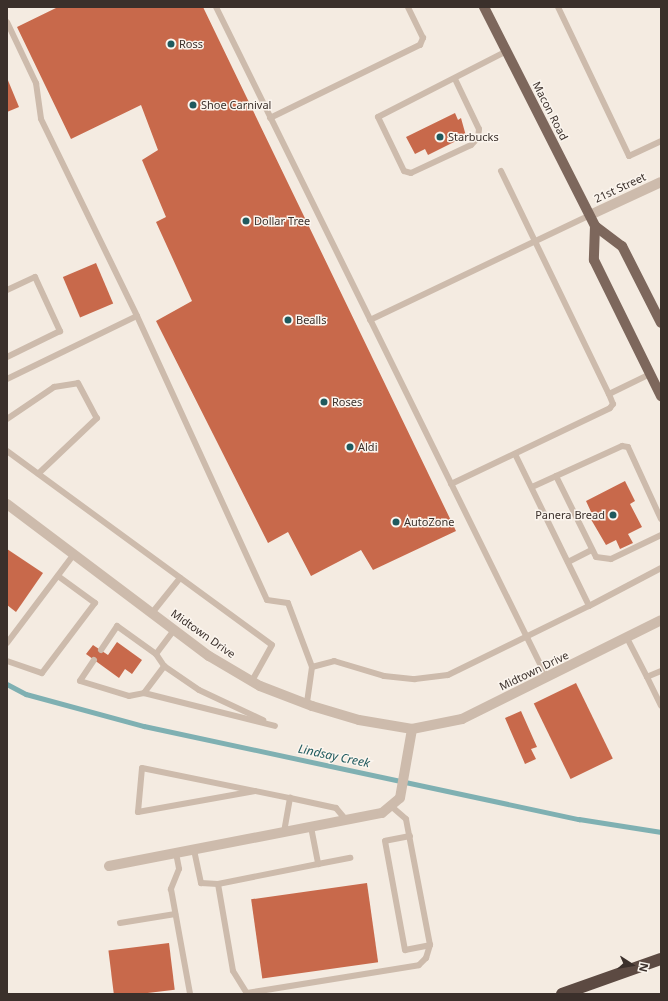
<!DOCTYPE html>
<html>
<head>
<meta charset="utf-8">
<style>
	body { margin:0 }
	#map { position:relative; width:668px; height:1001px; overflow:hidden; background:#f4ebe1; font-family:"Noto Sans",sans-serif }
	div>[style] { position:absolute }
	.stream>* { height:4.5px; margin:-2.25px; padding:0 2.25px; transform-origin:2.25px; border-radius:2.25px; background:#7fb0b2 }
	.building>* { inset:0; background:#c8694b; transform-origin:0 0 }
	.lane>* { height:6px; margin:-3px; padding:0 3px; transform-origin:3px; border-radius:3px; background:#cdbbac }
	.street>* { height:10px; margin:-5px; padding:0 5px; transform-origin:5px; border-radius:5px; background:#cdbbac }
	.primary>* { height:10px; margin:-5px; padding:0 5px; transform-origin:5px; border-radius:5px; background:#7d675c }
	.highway>* { height:12px; margin:-6px; padding:0 6px; transform-origin:6px; border-radius:6px; background:#5c4a42 }
	.dots>* { width:11px; height:11px; translate:-50% -50%; box-sizing:border-box; border:2px solid #fbf5ee; border-radius:50% }
	span { translate:-50% -50%; white-space:nowrap; text-align:center; line-height:1.15; -webkit-text-stroke:3px #fbf5ee; paint-order:stroke }
	.poi-label { font-size:11px; color:#3b302b }
	.left { translate:0 -50%; text-align:left }
	.right { translate:-100% -50%; text-align:right }
	.street-label { font-size:11px; color:#3b302b }
	.water-label { font-size:12px; color:#1f5a5e; font-style:italic }
	.frame { position:absolute; inset:0; border:8px solid #3b302b; pointer-events:none }
	.north { position:absolute; left:612px; top:945px; width:40px; height:40px; -webkit-text-stroke:3px #fbf5ee; paint-order:stroke; rotate:102deg; font-size:11px; font-weight:700; line-height:16px; text-align:center; color:#3b302b }
	.north::after { content:''; display:block; margin:auto; width:14px; height:18px; background:#3b302b; clip-path:polygon(50% 0,100% 100%,50% 72%,0 100%) }
</style>
</head>
<body>
<div id="map">
	<div class="stream">
		<i style="left:7px;top:684px;width:21px;rotate:28deg"></i>
		<i style="left:26px;top:694px;width:122px;rotate:15.2deg"></i>
		<i style="left:144px;top:726px;width:445px;rotate:12.1deg"></i>
		<i style="left:579px;top:819px;width:83px;rotate:9deg"></i>
	</div>
	<div class="building">
		<i style="clip-path:polygon(58px 7px,203px 7px,456px 531px,373px 570px,361px 550px,311px 576px,288px 532px,268px 543px,156px 321px,192px 301px,156px 222px,166px 217px,142px 160px,158px 150px,141px 105px,71px 139px,17px 27px)"></i>
		<i style="clip-path:polygon(7px 78px,19px 107px,7px 112px)"></i>
		<i style="clip-path:polygon(455px 113px,458px 120px,461px 118px,466px 136px,428px 155px,425px 149px,415px 154px,406px 137px)"></i>
		<i style="left:96px;top:263px;width:44px;height:36px;rotate:67deg"></i>
		<i style="clip-path:polygon(625px 481px,635px 501px,630px 504px,642px 527px,628px 534px,633px 543px,620px 549px,616px 540px,606px 545px,589px 516px,592px 514px,586px 501px)"></i>
		<i style="clip-path:polygon(7px 549px,43px 573px,16px 612px,7px 605px)"></i>
		<i style="clip-path:polygon(117px 642px,142px 660px,132px 674px,125px 669px,119px 678px,86px 654px,93px 645px,108px 655px)"></i>
		<i style="left:576px;top:683px;width:84px;height:47px;rotate:64deg"></i>
		<i style="clip-path:polygon(521px 711px,537px 747px,531px 749px,536px 759px,525px 764px,505px 718px)"></i>
		<i style="left:367px;top:883px;width:80px;height:117px;rotate:82deg"></i>
		<i style="left:169px;top:943px;width:47px;height:61px;rotate:83deg"></i>
	</div>
	<div class="lane">
		<i style="left:216px;top:7px;width:748px;rotate:63.74deg"></i>
		<i style="left:558px;top:7px;width:165px;rotate:64.5deg"></i>
		<i style="left:629px;top:156px;width:35px;rotate:-25deg"></i>
		<i style="left:7px;top:22px;width:68px;rotate:64.6deg"></i>
		<i style="left:36px;top:83px;width:36px;rotate:82deg"></i>
		<i style="left:41px;top:119px;width:219px;rotate:64deg"></i>
		<i style="left:455px;top:79px;width:55px;rotate:64.4deg"></i>
		<i style="left:479px;top:129px;width:9px;rotate:96deg"></i>
		<i style="left:478px;top:138px;width:10px;rotate:135deg"></i>
		<i style="left:471px;top:145px;width:66px;rotate:155deg"></i>
		<i style="left:411px;top:173px;width:7px;rotate:-164deg"></i>
		<i style="left:404px;top:171px;width:60px;rotate:-115.7deg"></i>
		<i style="left:378px;top:117px;width:145px;rotate:-27.1deg"></i>
		<i style="left:270px;top:118px;width:167px;rotate:-26deg"></i>
		<i style="left:420px;top:45px;width:8px;rotate:-67deg"></i>
		<i style="left:423px;top:38px;width:34px;rotate:-116deg"></i>
		<i style="left:501px;top:171px;width:248px;rotate:64.2deg"></i>
		<i style="left:7px;top:290px;width:31px;rotate:-25deg"></i>
		<i style="left:35px;top:277px;width:60px;rotate:65.2deg"></i>
		<i style="left:60px;top:331px;width:59px;rotate:153.9deg"></i>
		<i style="left:370px;top:320px;width:244px;rotate:-25.5deg"></i>
		<i style="left:7px;top:379px;width:144px;rotate:-25.9deg"></i>
		<i style="left:137px;top:316px;width:312px;rotate:65.4deg"></i>
		<i style="left:267px;top:600px;width:21px;rotate:8deg"></i>
		<i style="left:288px;top:603px;width:68px;rotate:69.4deg"></i>
		<i style="left:312px;top:667px;width:37px;rotate:98deg"></i>
		<i style="left:7px;top:419px;width:57px;rotate:-34.2deg"></i>
		<i style="left:54px;top:387px;width:24px;rotate:-9deg"></i>
		<i style="left:78px;top:383px;width:40px;rotate:62deg"></i>
		<i style="left:97px;top:418px;width:81px;rotate:136.5deg"></i>
		<i style="left:7px;top:451px;width:328px;rotate:36.2deg"></i>
		<i style="left:272px;top:645px;width:41px;rotate:119.1deg"></i>
		<i style="left:515px;top:454px;width:169px;rotate:64deg"></i>
		<i style="left:589px;top:606px;width:81px;rotate:-27.8deg"></i>
		<i style="left:556px;top:476px;width:90px;rotate:63.7deg"></i>
		<i style="left:596px;top:557px;width:15px;rotate:8deg"></i>
		<i style="left:611px;top:559px;width:55px;rotate:-25.6deg"></i>
		<i style="left:451px;top:484px;width:176px;rotate:-25.5deg"></i>
		<i style="left:610px;top:408px;width:5px;rotate:-53deg"></i>
		<i style="left:613px;top:404px;width:11px;rotate:-112deg"></i>
		<i style="left:609px;top:394px;width:46px;rotate:-26deg"></i>
		<i style="left:532px;top:487px;width:99px;rotate:-24.5deg"></i>
		<i style="left:622px;top:446px;width:6px;rotate:9deg"></i>
		<i style="left:628px;top:447px;width:79px;rotate:65.4deg"></i>
		<i style="left:568px;top:562px;width:27px;rotate:-27deg"></i>
		<i style="left:152px;top:613px;width:45px;rotate:-51.3deg"></i>
		<i style="left:627px;top:638px;width:44px;rotate:62.9deg"></i>
		<i style="left:7px;top:643px;width:111px;rotate:-53deg"></i>
		<i style="left:101px;top:650px;width:29px;rotate:-56deg"></i>
		<i style="left:117px;top:626px;width:48px;rotate:35.7deg"></i>
		<i style="left:156px;top:654px;width:30px;rotate:-53deg"></i>
		<i style="left:156px;top:654px;width:14px;rotate:56deg"></i>
		<i style="left:164px;top:666px;width:42px;rotate:34.4deg"></i>
		<i style="left:199px;top:690px;width:71px;rotate:25.1deg"></i>
		<i style="left:94px;top:660px;width:25px;rotate:124deg"></i>
		<i style="left:80px;top:681px;width:51px;rotate:17deg"></i>
		<i style="left:129px;top:696px;width:15px;rotate:-11deg"></i>
		<i style="left:144px;top:693px;width:135px;rotate:14.1deg"></i>
		<i style="left:7px;top:661px;width:37px;rotate:19deg"></i>
		<i style="left:42px;top:673px;width:88px;rotate:-52.9deg"></i>
		<i style="left:95px;top:603px;width:46px;rotate:-143.9deg"></i>
		<i style="left:312px;top:667px;width:23px;rotate:-15deg"></i>
		<i style="left:334px;top:661px;width:52px;rotate:16.7deg"></i>
		<i style="left:384px;top:676px;width:31px;rotate:6deg"></i>
		<i style="left:415px;top:679px;width:33px;rotate:-7deg"></i>
		<i style="left:448px;top:675px;width:157px;rotate:-26.1deg"></i>
		<i style="left:661px;top:671px;width:15px;rotate:157deg"></i>
		<i style="left:647px;top:677px;width:32px;rotate:64deg"></i>
		<i style="left:144px;top:693px;width:34px;rotate:-53deg"></i>
		<i style="left:255px;top:791px;width:119px;rotate:169.8deg"></i>
		<i style="left:138px;top:812px;width:44px;rotate:-84.8deg"></i>
		<i style="left:142px;top:768px;width:151px;rotate:11.5deg"></i>
		<i style="left:290px;top:798px;width:47px;rotate:12.3deg"></i>
		<i style="left:336px;top:808px;width:16px;rotate:50deg"></i>
		<i style="left:311px;top:827px;width:38px;rotate:79deg"></i>
		<i style="left:318px;top:864px;width:102px;rotate:168.7deg"></i>
		<i style="left:218px;top:884px;width:88px;rotate:80.2deg"></i>
		<i style="left:233px;top:971px;width:26px;rotate:58deg"></i>
		<i style="left:247px;top:993px;width:174px;rotate:-9.2deg"></i>
		<i style="left:419px;top:965px;width:10px;rotate:-45deg"></i>
		<i style="left:426px;top:958px;width:14px;rotate:-73deg"></i>
		<i style="left:430px;top:945px;width:128px;rotate:-100.8deg"></i>
		<i style="left:406px;top:819px;width:18px;rotate:-139deg"></i>
		<i style="left:284px;top:832px;width:35px;rotate:-80deg"></i>
		<i style="left:410px;top:836px;width:25px;rotate:169deg"></i>
		<i style="left:385px;top:841px;width:111px;rotate:79.6deg"></i>
		<i style="left:405px;top:950px;width:25px;rotate:-11deg"></i>
		<i style="left:194px;top:850px;width:34px;rotate:78deg"></i>
		<i style="left:201px;top:883px;width:17px;rotate:3deg"></i>
		<i style="left:176px;top:853px;width:16px;rotate:79deg"></i>
		<i style="left:179px;top:869px;width:22px;rotate:112deg"></i>
		<i style="left:171px;top:889px;width:107px;rotate:79.7deg"></i>
		<i style="left:318px;top:864px;width:33px;rotate:-11deg"></i>
		<i style="left:120px;top:923px;width:56px;rotate:-9.3deg"></i>
	</div>
	<div class="street">
		<i style="left:590px;top:215px;width:78px;rotate:-24.9deg"></i>
		<i style="left:7px;top:504px;width:253px;rotate:37deg"></i>
		<i style="left:209px;top:656px;width:59px;rotate:30.5deg"></i>
		<i style="left:260px;top:686px;width:56px;rotate:21deg"></i>
		<i style="left:312px;top:706px;width:49px;rotate:16.6deg"></i>
		<i style="left:359px;top:720px;width:54px;rotate:9.6deg"></i>
		<i style="left:412px;top:729px;width:51px;rotate:-11.3deg"></i>
		<i style="left:462px;top:719px;width:222px;rotate:-26.4deg"></i>
		<i style="left:109px;top:866px;width:278px;rotate:-11deg"></i>
		<i style="left:382px;top:813px;width:23px;rotate:-40deg"></i>
		<i style="left:400px;top:798px;width:70px;rotate:-80.1deg"></i>
	</div>
	<div class="primary">
		<i style="left:484px;top:7px;width:246px;rotate:63.1deg"></i>
		<i style="left:595px;top:226px;width:34px;rotate:37deg"></i>
		<i style="left:622px;top:246px;width:86px;rotate:63.1deg"></i>
		<i style="left:595px;top:226px;width:34px;rotate:92deg"></i>
		<i style="left:594px;top:260px;width:152px;rotate:63.8deg"></i>
	</div>
	<div class="highway">
		<i style="left:562px;top:994px;width:105px;rotate:-19.5deg"></i>
	</div>
	<div class="dots">
		<i style="left:171px;top:44px;background:#1f5a5e"></i>
		<i style="left:193px;top:105px;background:#1f5a5e"></i>
		<i style="left:440px;top:137px;background:#1f5a5e"></i>
		<i style="left:246px;top:221px;background:#1f5a5e"></i>
		<i style="left:288px;top:320px;background:#1f5a5e"></i>
		<i style="left:324px;top:402px;background:#1f5a5e"></i>
		<i style="left:350px;top:447px;background:#1f5a5e"></i>
		<i style="left:613px;top:515px;background:#1f5a5e"></i>
		<i style="left:396px;top:522px;background:#1f5a5e"></i>
	</div>
	<div class="poi-label">
		<span class="left" style="left:179px;top:44px">Ross</span>
		<span class="left" style="left:201px;top:105px">Shoe Carnival</span>
		<span class="left" style="left:448px;top:137px">Starbucks</span>
		<span class="left" style="left:254px;top:221px">Dollar Tree</span>
		<span class="left" style="left:296px;top:320px">Bealls</span>
		<span class="left" style="left:332px;top:402px">Roses</span>
		<span class="left" style="left:358px;top:447px">Aldi</span>
		<span class="right" style="left:605px;top:515px">Panera Bread</span>
		<span class="left" style="left:404px;top:522px">AutoZone</span>
	</div>
	<div class="street-label">
		<span style="left:550px;top:111px;rotate:63deg">Macon Road</span>
		<span style="left:620px;top:188px;rotate:-25deg">21st Street</span>
		<span style="left:203px;top:634px;rotate:35deg">Midtown Drive</span>
		<span style="left:534px;top:671px;rotate:-26deg">Midtown Drive</span>
	</div>
	<div class="water-label">
		<span style="left:334px;top:756px;rotate:12deg">Lindsay Creek</span>
	</div>
	<div class="frame"></div>
	<div class="north">N</div>
</div>
</body>
</html>
